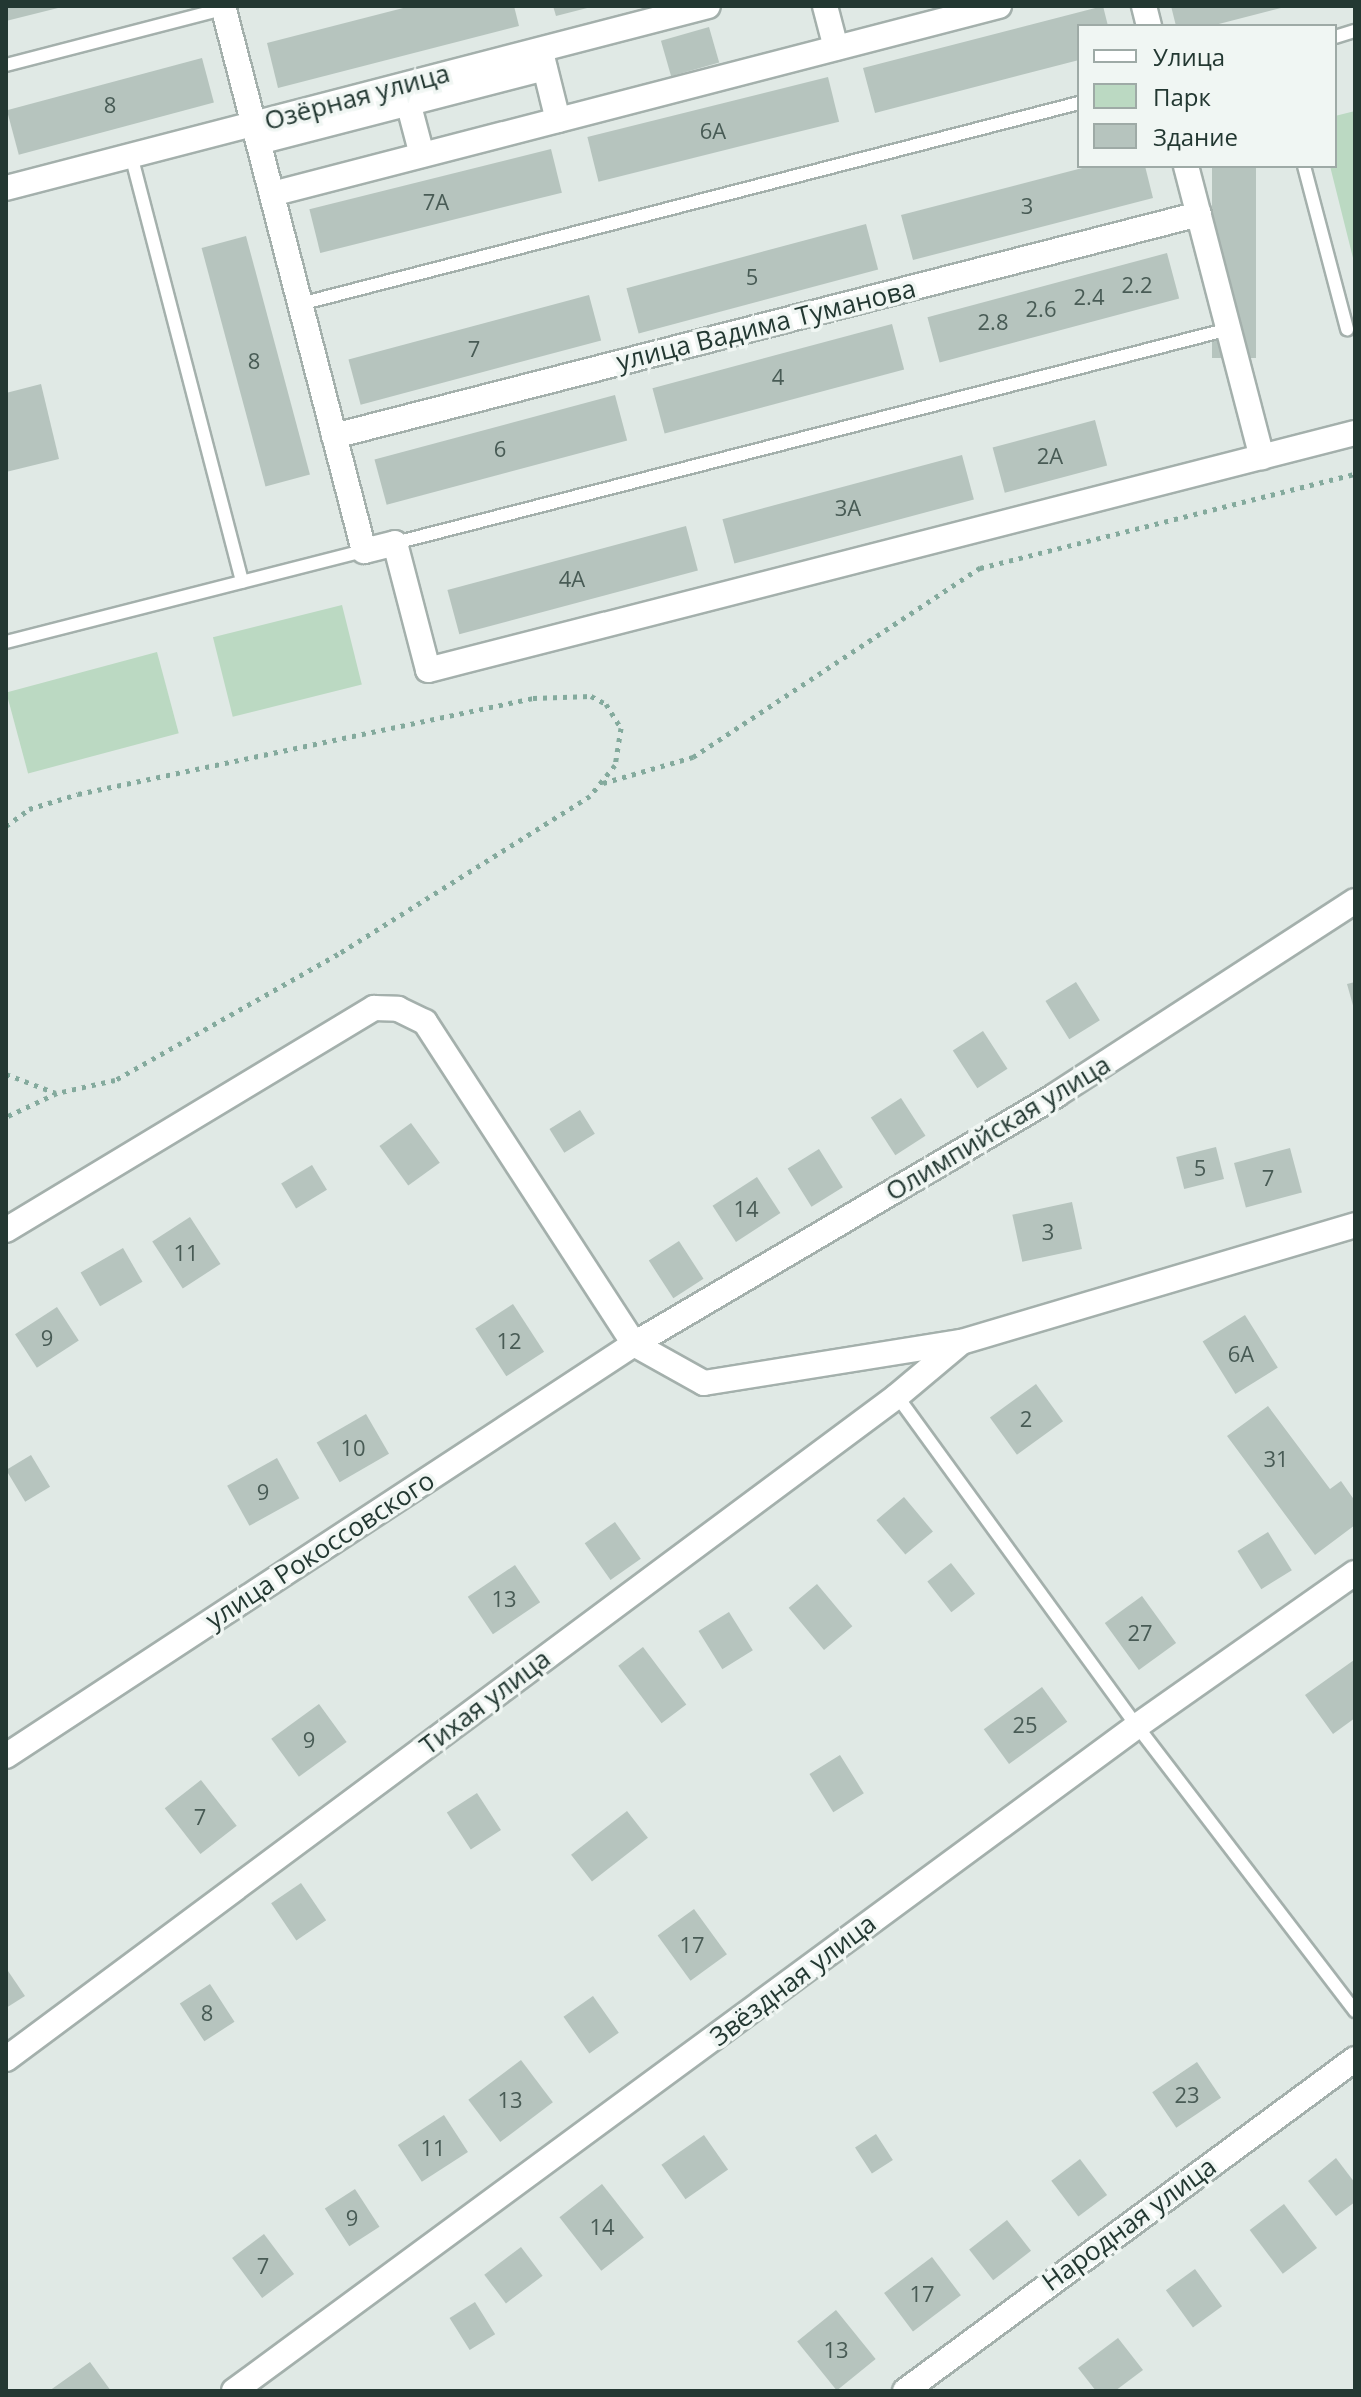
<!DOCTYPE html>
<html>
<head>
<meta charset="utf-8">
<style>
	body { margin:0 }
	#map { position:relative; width:1361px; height:2397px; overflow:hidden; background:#e0e9e5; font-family:"Open Sans",sans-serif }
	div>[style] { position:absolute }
	.green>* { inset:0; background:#bbd9c2; transform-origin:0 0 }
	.building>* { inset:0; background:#b6c4be; transform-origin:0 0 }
	.path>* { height:5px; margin-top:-2.5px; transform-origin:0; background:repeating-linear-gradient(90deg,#84aa9d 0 4px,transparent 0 10px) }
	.roads { filter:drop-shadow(2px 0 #a4b0ac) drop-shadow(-2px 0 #a4b0ac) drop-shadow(0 2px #a4b0ac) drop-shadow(0 -2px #a4b0ac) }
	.lane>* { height:12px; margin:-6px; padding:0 6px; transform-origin:6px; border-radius:6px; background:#fff }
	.street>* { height:24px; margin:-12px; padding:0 12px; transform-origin:12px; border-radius:12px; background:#fff }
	span { translate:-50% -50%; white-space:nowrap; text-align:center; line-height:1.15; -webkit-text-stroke:7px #f0f6f3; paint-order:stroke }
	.number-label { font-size:22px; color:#485b55 }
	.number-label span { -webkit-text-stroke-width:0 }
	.street-label { font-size:26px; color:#233832 }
	.frame { position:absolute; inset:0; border:8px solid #233832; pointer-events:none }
	.legend { position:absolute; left:1077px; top:24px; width:260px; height:144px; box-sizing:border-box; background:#f0f6f3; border:2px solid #9eaaa6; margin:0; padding:10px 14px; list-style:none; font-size:24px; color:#233832 }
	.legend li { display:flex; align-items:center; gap:16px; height:40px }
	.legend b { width:40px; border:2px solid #9eaaa6 }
</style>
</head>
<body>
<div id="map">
	<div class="green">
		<i style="clip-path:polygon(1355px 111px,1355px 266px,1330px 166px,1335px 166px,1335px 116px)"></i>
		<i style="left:342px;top:605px;width:82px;height:133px;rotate:76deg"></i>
		<i style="left:157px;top:652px;width:84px;height:156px;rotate:75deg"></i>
	</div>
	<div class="building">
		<i style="clip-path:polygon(6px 6px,62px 6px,62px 7px,6px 21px)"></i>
		<i style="clip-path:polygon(411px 6px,514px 6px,519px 26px,278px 88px,267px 43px)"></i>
		<i style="clip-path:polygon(553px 6px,591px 6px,591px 7px,556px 16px)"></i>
		<i style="clip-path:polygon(1103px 6px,1108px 26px,1079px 26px,1079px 60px,875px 113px,863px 68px)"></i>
		<i style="clip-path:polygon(1171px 6px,1285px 6px,1285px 7px,1211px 26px,1176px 26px)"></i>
		<i style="left:709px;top:27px;width:37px;height:50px;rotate:74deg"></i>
		<i style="left:202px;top:58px;width:46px;height:202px;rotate:75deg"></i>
		<i style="left:828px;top:77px;width:46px;height:248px;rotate:76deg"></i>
		<i style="left:551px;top:149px;width:45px;height:249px;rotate:76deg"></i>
		<i style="clip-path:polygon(1090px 166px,1145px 166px,1153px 198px,913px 260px,901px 215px)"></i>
		<i style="left:1212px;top:166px;width:44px;height:192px"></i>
		<i style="left:866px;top:224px;width:47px;height:248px;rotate:75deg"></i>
		<i style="left:246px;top:236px;width:247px;height:46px;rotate:75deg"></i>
		<i style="left:1167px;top:253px;width:47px;height:248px;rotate:75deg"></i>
		<i style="left:589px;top:295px;width:47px;height:249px;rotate:75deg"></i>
		<i style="left:892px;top:324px;width:47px;height:248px;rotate:75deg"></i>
		<i style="clip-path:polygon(41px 384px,59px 459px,6px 472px,6px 393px)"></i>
		<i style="left:615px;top:395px;width:47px;height:249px;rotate:75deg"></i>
		<i style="left:1095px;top:420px;width:47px;height:106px;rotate:75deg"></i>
		<i style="left:962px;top:455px;width:46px;height:248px;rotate:75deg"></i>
		<i style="left:686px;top:526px;width:46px;height:247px;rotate:75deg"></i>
		<i style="left:1076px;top:982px;width:45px;height:36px;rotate:58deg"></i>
		<i style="clip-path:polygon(1355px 982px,1355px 1009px,1354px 1009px,1347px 984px)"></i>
		<i style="left:983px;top:1031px;width:45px;height:36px;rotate:57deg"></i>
		<i style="left:901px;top:1098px;width:45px;height:36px;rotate:57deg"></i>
		<i style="left:580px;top:1110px;width:28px;height:36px;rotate:58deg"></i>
		<i style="left:411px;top:1123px;width:49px;height:39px;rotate:54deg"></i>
		<i style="left:1216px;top:1147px;width:33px;height:41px;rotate:76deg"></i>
		<i style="left:1290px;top:1148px;width:46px;height:58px;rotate:75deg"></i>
		<i style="left:819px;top:1149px;width:45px;height:37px;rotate:58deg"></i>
		<i style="left:312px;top:1165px;width:29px;height:36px;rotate:59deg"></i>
		<i style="left:757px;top:1177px;width:43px;height:53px;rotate:57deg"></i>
		<i style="left:1072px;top:1202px;width:48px;height:61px;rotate:78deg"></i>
		<i style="left:190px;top:1217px;width:56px;height:45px;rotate:57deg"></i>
		<i style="left:679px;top:1241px;width:45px;height:36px;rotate:57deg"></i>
		<i style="left:123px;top:1248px;width:39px;height:49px;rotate:60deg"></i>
		<i style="left:513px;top:1304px;width:57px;height:45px;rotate:57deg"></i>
		<i style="left:57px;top:1307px;width:40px;height:50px;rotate:57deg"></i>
		<i style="left:1245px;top:1315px;width:62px;height:50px;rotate:58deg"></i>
		<i style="left:1036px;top:1384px;width:46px;height:57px;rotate:54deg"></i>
		<i style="clip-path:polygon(1268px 1406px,1330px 1489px,1341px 1481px,1355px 1501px,1355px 1525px,1315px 1555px,1227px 1436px)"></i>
		<i style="left:366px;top:1414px;width:46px;height:57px;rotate:60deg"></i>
		<i style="left:31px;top:1455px;width:37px;height:29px;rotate:59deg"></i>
		<i style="left:277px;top:1458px;width:46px;height:57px;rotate:61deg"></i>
		<i style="left:904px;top:1497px;width:45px;height:36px;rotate:50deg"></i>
		<i style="left:615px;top:1522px;width:45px;height:37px;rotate:55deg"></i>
		<i style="left:1268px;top:1532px;width:45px;height:36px;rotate:58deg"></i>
		<i style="left:951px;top:1563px;width:39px;height:30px;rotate:52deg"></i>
		<i style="left:515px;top:1565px;width:45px;height:57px;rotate:56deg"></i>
		<i style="left:817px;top:1584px;width:55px;height:37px;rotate:50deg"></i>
		<i style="left:1142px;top:1596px;width:58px;height:46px;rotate:54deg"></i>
		<i style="left:729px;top:1612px;width:45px;height:36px;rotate:58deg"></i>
		<i style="left:643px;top:1647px;width:72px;height:31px;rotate:53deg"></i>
		<i style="clip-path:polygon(1354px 1660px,1355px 1718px,1333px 1734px,1305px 1695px)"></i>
		<i style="left:1042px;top:1687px;width:43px;height:72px;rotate:54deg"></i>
		<i style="left:319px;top:1704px;width:47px;height:59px;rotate:54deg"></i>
		<i style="left:840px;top:1755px;width:45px;height:36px;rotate:58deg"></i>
		<i style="left:201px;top:1780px;width:58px;height:46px;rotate:52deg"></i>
		<i style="left:477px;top:1793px;width:44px;height:36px;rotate:57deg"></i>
		<i style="left:627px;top:1811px;width:34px;height:71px;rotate:52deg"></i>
		<i style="left:301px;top:1883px;width:45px;height:36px;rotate:56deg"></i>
		<i style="left:694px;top:1909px;width:56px;height:45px;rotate:54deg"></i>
		<i style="clip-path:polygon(6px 1968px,25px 1996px,6px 2008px)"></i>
		<i style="left:210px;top:1984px;width:45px;height:36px;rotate:57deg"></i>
		<i style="left:593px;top:1996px;width:45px;height:36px;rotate:55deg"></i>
		<i style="left:521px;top:2060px;width:53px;height:66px;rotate:53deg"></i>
		<i style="left:1197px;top:2062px;width:43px;height:54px;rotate:56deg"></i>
		<i style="left:444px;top:2115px;width:44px;height:55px;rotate:57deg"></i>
		<i style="left:876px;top:2134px;width:31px;height:25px;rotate:57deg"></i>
		<i style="left:704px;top:2135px;width:42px;height:52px;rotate:55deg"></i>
		<i style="clip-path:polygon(1336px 2158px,1355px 2183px,1355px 2202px,1336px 2216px,1308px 2181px)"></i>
		<i style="left:1080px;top:2159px;width:45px;height:36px;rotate:53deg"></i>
		<i style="left:602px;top:2184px;width:68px;height:54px;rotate:52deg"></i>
		<i style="left:355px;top:2189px;width:45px;height:36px;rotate:57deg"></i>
		<i style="left:1284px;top:2204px;width:55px;height:43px;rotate:53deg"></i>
		<i style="left:1007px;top:2220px;width:39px;height:48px;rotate:52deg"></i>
		<i style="left:264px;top:2234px;width:50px;height:40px;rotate:53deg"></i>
		<i style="left:521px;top:2247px;width:36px;height:46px;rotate:53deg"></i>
		<i style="left:932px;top:2257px;width:48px;height:60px;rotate:53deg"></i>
		<i style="left:1195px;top:2269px;width:46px;height:36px;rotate:54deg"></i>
		<i style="left:475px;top:2302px;width:38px;height:30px;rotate:58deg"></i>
		<i style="left:836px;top:2310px;width:63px;height:50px;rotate:51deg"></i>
		<i style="clip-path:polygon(1118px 2338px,1143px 2370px,1115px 2391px,1096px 2391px,1078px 2368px)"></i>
		<i style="clip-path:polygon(90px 2362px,111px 2391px,49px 2391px)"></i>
	</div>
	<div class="path">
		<i style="left:603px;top:783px;width:94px;rotate:-16.1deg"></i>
		<i style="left:693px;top:757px;width:344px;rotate:-33.4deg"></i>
		<i style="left:980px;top:568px;width:387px;rotate:-14.1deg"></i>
		<i style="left:6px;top:826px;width:29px;rotate:-36deg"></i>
		<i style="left:29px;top:809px;width:51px;rotate:-17deg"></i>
		<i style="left:78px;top:794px;width:465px;rotate:-11.9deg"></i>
		<i style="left:533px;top:698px;width:58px;rotate:-2deg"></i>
		<i style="left:591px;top:696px;width:17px;rotate:28deg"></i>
		<i style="left:606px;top:704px;width:28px;rotate:58deg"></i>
		<i style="left:621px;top:728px;width:37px;rotate:99deg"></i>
		<i style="left:615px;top:765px;width:40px;rotate:129deg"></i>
		<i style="left:590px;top:796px;width:297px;rotate:147.9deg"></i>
		<i style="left:338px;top:954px;width:256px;rotate:150.5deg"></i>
		<i style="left:115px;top:1080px;width:59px;rotate:167.4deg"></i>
		<i style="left:57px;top:1093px;width:56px;rotate:154.8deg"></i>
		<i style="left:6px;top:1074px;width:53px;rotate:20.8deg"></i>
	</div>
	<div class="roads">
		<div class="lane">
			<i style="left:1335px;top:37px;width:21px;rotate:-17deg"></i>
			<i style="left:6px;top:65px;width:227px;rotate:-14.5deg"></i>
			<i style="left:131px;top:155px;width:441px;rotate:75.4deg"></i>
			<i style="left:1304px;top:166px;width:169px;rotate:75.2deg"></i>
			<i style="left:300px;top:304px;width:805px;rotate:-14.47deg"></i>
			<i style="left:395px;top:543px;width:861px;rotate:-14.39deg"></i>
			<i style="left:6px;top:642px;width:369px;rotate:-14.3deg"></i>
			<i style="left:897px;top:1396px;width:408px;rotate:54deg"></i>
			<i style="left:1137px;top:1726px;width:359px;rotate:52.6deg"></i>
		</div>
		<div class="street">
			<i style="left:223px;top:6px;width:563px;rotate:75.49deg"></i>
			<i style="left:364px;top:551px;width:32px;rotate:-14deg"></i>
			<i style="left:395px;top:543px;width:131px;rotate:75.4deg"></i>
			<i style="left:428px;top:670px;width:957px;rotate:-14.34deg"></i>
			<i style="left:825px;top:6px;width:43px;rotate:75.3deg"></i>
			<i style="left:1144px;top:6px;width:21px;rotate:76deg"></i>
			<i style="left:541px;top:52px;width:70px;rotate:76deg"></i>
			<i style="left:404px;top:87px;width:70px;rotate:75.2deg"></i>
			<i style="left:259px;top:142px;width:295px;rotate:-14.5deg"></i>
			<i style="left:1186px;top:166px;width:301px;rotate:75.4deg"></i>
			<i style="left:6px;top:188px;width:725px;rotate:-14.53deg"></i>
			<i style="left:272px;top:194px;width:751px;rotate:-14.5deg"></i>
			<i style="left:334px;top:436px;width:893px;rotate:-14.39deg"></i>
			<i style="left:6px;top:1230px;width:430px;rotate:-31.1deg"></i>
			<i style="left:374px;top:1008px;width:24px;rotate:2deg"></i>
			<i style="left:398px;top:1009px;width:30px;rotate:26deg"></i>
			<i style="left:425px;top:1022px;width:384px;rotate:57deg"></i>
			<i style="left:634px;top:1344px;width:80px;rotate:29.1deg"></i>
			<i style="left:704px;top:1383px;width:260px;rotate:-9.1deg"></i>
			<i style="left:961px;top:1342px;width:411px;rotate:-16.5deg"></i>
			<i style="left:6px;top:1756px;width:751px;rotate:-33.27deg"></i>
			<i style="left:634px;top:1344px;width:490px;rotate:-30.5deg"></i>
			<i style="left:1056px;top:1095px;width:356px;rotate:-33deg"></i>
			<i style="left:6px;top:2059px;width:1111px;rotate:-36.65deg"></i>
			<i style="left:897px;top:1396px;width:81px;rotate:-40deg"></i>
			<i style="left:234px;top:2391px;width:1121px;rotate:-36.37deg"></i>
			<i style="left:1137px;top:1726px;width:266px;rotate:-35.1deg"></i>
			<i style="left:905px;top:2391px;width:559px;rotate:-36.42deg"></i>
		</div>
	</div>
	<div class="number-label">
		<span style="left:110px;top:105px">8</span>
		<span style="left:713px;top:131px">6А</span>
		<span style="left:436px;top:202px">7А</span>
		<span style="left:1027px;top:206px">3</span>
		<span style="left:752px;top:277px">5</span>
		<span style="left:1137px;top:285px">2.2</span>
		<span style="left:1089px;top:297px">2.4</span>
		<span style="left:1041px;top:309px">2.6</span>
		<span style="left:993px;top:322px">2.8</span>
		<span style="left:474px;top:349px">7</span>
		<span style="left:254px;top:361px">8</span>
		<span style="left:778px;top:377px">4</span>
		<span style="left:500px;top:449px">6</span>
		<span style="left:1050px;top:456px">2А</span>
		<span style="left:848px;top:508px">3А</span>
		<span style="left:572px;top:579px">4А</span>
		<span style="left:1200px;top:1168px">5</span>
		<span style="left:1268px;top:1178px">7</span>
		<span style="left:746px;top:1209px">14</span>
		<span style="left:1048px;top:1232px">3</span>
		<span style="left:186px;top:1253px">11</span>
		<span style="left:47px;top:1338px">9</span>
		<span style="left:509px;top:1341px">12</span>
		<span style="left:1241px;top:1354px">6А</span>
		<span style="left:1026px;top:1419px">2</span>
		<span style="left:353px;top:1448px">10</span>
		<span style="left:1276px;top:1459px">31</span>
		<span style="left:263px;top:1492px">9</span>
		<span style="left:504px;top:1599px">13</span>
		<span style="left:1140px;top:1633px">27</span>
		<span style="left:1025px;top:1725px">25</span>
		<span style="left:309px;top:1740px">9</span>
		<span style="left:200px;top:1817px">7</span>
		<span style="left:692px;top:1945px">17</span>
		<span style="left:207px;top:2013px">8</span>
		<span style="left:1187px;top:2095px">23</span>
		<span style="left:510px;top:2100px">13</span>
		<span style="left:433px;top:2148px">11</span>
		<span style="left:352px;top:2218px">9</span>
		<span style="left:602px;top:2227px">14</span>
		<span style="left:263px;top:2266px">7</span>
		<span style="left:922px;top:2294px">17</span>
		<span style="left:836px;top:2350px">13</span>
	</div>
	<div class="street-label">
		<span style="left:357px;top:97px;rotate:-15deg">Озёрная улица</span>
		<span style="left:766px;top:325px;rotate:-14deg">улица Вадима Туманова</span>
		<span style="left:998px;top:1128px;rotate:-31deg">Олимпийская улица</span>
		<span style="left:320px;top:1550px;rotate:-33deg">улица Рокоссовского</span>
		<span style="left:485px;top:1702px;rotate:-37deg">Тихая улица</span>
		<span style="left:793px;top:1980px;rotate:-37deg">Звёздная улица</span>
		<span style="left:1129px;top:2224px;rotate:-36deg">Народная улица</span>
	</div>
	<div class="frame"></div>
	<ul class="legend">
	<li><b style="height:10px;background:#fff"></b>Улица</li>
	<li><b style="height:22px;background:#bbd9c2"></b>Парк</li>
	<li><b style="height:22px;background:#b6c4be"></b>Здание</li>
	</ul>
</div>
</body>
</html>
